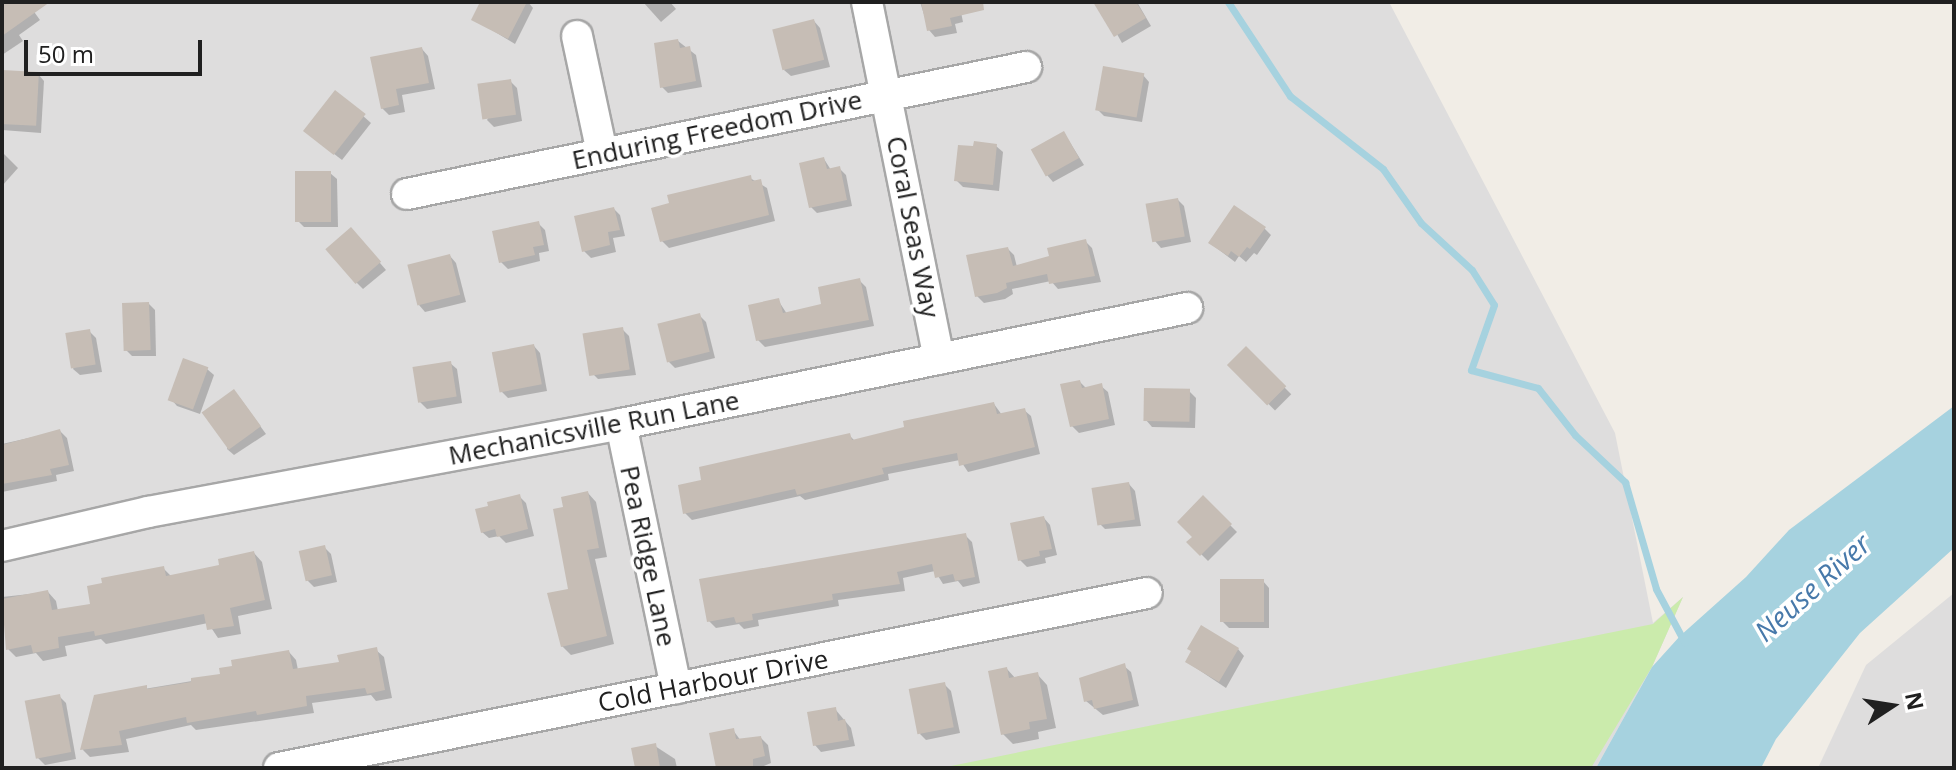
<!DOCTYPE html>
<html>
<head>
<meta charset="utf-8">
<style>
	body { margin:0 }
	#map { position:relative; width:1956px; height:770px; overflow:hidden; background:#f1ede6; font-family:"Open Sans",sans-serif }
	div>[style] { position:absolute }
	.residential>* { inset:0; background:#dedddd }
	.grass>* { inset:0; background:#cbebac }
	.water>* { inset:0; background:#a6d2df }
	.shadow>* { inset:0; background:#0003; transform-origin:0 0 }
	.stream>* { height:7px; margin:-3.5px; padding:0 3.5px; transform-origin:3.5px; border-radius:3.5px; background:#a6d2df }
	.building>* { inset:0; background:#c6bdb5; transform-origin:0 0 }
	.roads { filter:drop-shadow(2px 0 #a7a7a7) drop-shadow(-2px 0 #a7a7a7) drop-shadow(0 2px #a7a7a7) drop-shadow(0 -2px #a7a7a7) }
	.minor>* { height:30px; margin:-15px; padding:0 15px; transform-origin:15px; border-radius:15px; background:#fff }
	span { translate:-50% -50%; white-space:nowrap; text-align:center; line-height:1.15; -webkit-text-stroke:7px #fff; paint-order:stroke }
	.street-label { font-size:26px; color:#202020 }
	.water-label { font-size:28px; color:#4779aa; font-style:italic }
	.frame { position:absolute; inset:0; border:4px solid #202020; pointer-events:none }
	.north { position:absolute; left:1852px; top:666px; width:80px; height:80px; -webkit-text-stroke:6px #fff; paint-order:stroke; rotate:78deg; font-size:22px; font-weight:700; line-height:32px; text-align:center; color:#202020 }
	.north::after { content:''; display:block; margin:auto; width:28px; height:36px; background:#202020; clip-path:polygon(50% 0,100% 100%,50% 72%,0 100%) }
	.scale { position:absolute; left:24px; top:40px; width:178px; height:36px; box-sizing:border-box; border:4px solid #202020; border-top:0; padding-left:10px; font-size:24px; line-height:28px; white-space:nowrap; color:#202020; -webkit-text-stroke:6px #fff; paint-order:stroke }
</style>
</head>
<body>
<div id="map">
	<div class="residential">
		<i style="clip-path:polygon(2px 2px,1389px 2px,1615px 433px,1653px 623px,1683px 597px,1652px 667px,1596px 768px,2px 768px)"></i>
		<i style="clip-path:polygon(1954px 593px,1954px 768px,1818px 768px,1866px 665px)"></i>
	</div>
	<div class="grass">
		<i style="clip-path:polygon(1683px 597px,1652px 667px,1591px 768px,941px 768px,1653px 624px)"></i>
	</div>
	<div class="water">
		<i style="clip-path:polygon(1954px 406px,1954px 548px,1860px 633px,1776px 739px,1761px 768px,1596px 768px,1652px 667px,1680px 636px,1746px 577px,1789px 530px)"></i>
	</div>
	<div class="shadow">
		<i style="clip-path:polygon(2px 2px,27px 2px,40px 20px,19px 35px,23px 41px,2px 55px)"></i>
		<i style="clip-path:polygon(482px 2px,528px 2px,533px 8px,515px 44px,474px 19px)"></i>
		<i style="clip-path:polygon(643px 2px,670px 2px,676px 9px,661px 22px)"></i>
		<i style="clip-path:polygon(920px 2px,959px 2px,963px 22px,955px 24px,957px 33px,935px 37px,929px 30px)"></i>
		<i style="clip-path:polygon(1099px 2px,1137px 2px,1151px 26px,1122px 43px)"></i>
		<i style="clip-path:polygon(814px 21px,820px 28px,830px 67px,791px 76px,784px 70px)"></i>
		<i style="clip-path:polygon(678px 41px,696px 55px,702px 87px,668px 93px,662px 87px)"></i>
		<i style="clip-path:polygon(422px 49px,428px 56px,435px 89px,402px 95px,405px 112px,389px 115px,382px 108px)"></i>
		<i style="clip-path:polygon(38px 74px,44px 81px,41px 133px,2px 130px,2px 101px)"></i>
		<i style="clip-path:polygon(1143px 75px,1149px 82px,1142px 122px,1104px 116px,1097px 109px)"></i>
		<i style="clip-path:polygon(510px 81px,517px 88px,522px 121px,494px 127px,487px 120px)"></i>
		<i style="clip-path:polygon(336px 92px,371px 123px,342px 160px,312px 137px)"></i>
		<i style="clip-path:polygon(1064px 133px,1084px 165px,1053px 182px,1047px 175px)"></i>
		<i style="clip-path:polygon(996px 146px,1003px 152px,999px 191px,963px 187px,956px 180px)"></i>
		<i style="clip-path:polygon(2px 152px,18px 168px,2px 186px)"></i>
		<i style="clip-path:polygon(824px 159px,831px 170px,839px 168px,846px 175px,852px 206px,817px 213px,811px 207px)"></i>
		<i style="clip-path:polygon(330px 173px,337px 179px,338px 227px,304px 227px,298px 221px)"></i>
		<i style="clip-path:polygon(750px 178px,767px 188px,775px 221px,669px 248px,662px 241px)"></i>
		<i style="clip-path:polygon(1178px 200px,1184px 206px,1191px 242px,1161px 248px,1155px 241px)"></i>
		<i style="clip-path:polygon(614px 209px,620px 215px,625px 236px,613px 238px,616px 252px,591px 258px,584px 251px)"></i>
		<i style="clip-path:polygon(538px 223px,545px 230px,549px 251px,539px 253px,540px 261px,508px 269px,501px 262px)"></i>
		<i style="clip-path:polygon(1264px 228px,1271px 235px,1257px 255px,1254px 253px,1246px 262px,1239px 256px,1235px 262px,1210px 243px)"></i>
		<i style="clip-path:polygon(357px 236px,386px 270px,363px 289px,357px 283px)"></i>
		<i style="clip-path:polygon(1085px 241px,1092px 248px,1101px 282px,1058px 289px,1051px 281px,1012px 289px,1013px 294px,1005px 299px,984px 303px,977px 296px,1008px 249px,1014px 255px,1017px 267px,1051px 257px)"></i>
		<i style="clip-path:polygon(450px 256px,456px 263px,466px 302px,425px 312px,419px 305px)"></i>
		<i style="clip-path:polygon(859px 280px,866px 287px,874px 326px,765px 347px,758px 340px,778px 300px,787px 314px,824px 305px)"></i>
		<i style="clip-path:polygon(149px 304px,155px 310px,156px 356px,132px 356px,125px 349px)"></i>
		<i style="clip-path:polygon(699px 315px,706px 322px,715px 358px,675px 368px,668px 361px)"></i>
		<i style="clip-path:polygon(623px 330px,629px 336px,636px 375px,598px 379px,591px 372px)"></i>
		<i style="clip-path:polygon(89px 331px,96px 338px,102px 372px,80px 375px,73px 369px)"></i>
		<i style="clip-path:polygon(534px 346px,540px 353px,547px 391px,508px 398px,501px 391px)"></i>
		<i style="left:1246px;top:349px;width:64px;height:23px;rotate:45deg"></i>
		<i style="clip-path:polygon(450px 363px,457px 369px,462px 403px,427px 409px,420px 402px)"></i>
		<i style="clip-path:polygon(207px 369px,214px 375px,200px 414px,177px 406px,171px 399px)"></i>
		<i style="clip-path:polygon(1080px 382px,1087px 389px,1101px 386px,1108px 392px,1115px 425px,1079px 433px,1072px 426px)"></i>
		<i style="clip-path:polygon(1189px 391px,1196px 398px,1195px 428px,1152px 427px,1146px 420px)"></i>
		<i style="clip-path:polygon(240px 398px,266px 434px,234px 455px,227px 449px)"></i>
		<i style="clip-path:polygon(994px 404px,1002px 415px,1024px 410px,1031px 416px,1040px 454px,968px 472px,960px 460px,888px 474px,889px 480px,805px 500px,800px 496px,692px 520px,685px 513px,704px 482px,701px 468px,850px 436px,855px 441px)"></i>
		<i style="clip-path:polygon(60px 431px,67px 438px,74px 471px,56px 475px,57px 481px,2px 492px,2px 444px)"></i>
		<i style="clip-path:polygon(1129px 484px,1135px 491px,1141px 526px,1105px 529px,1098px 522px)"></i>
		<i style="clip-path:polygon(588px 493px,596px 502px,607px 557px,595px 559px,614px 644px,571px 655px,562px 646px,571px 590px,566px 508px)"></i>
		<i style="clip-path:polygon(519px 496px,526px 503px,534px 536px,506px 543px,499px 536px,489px 538px,482px 532px)"></i>
		<i style="clip-path:polygon(1203px 498px,1237px 532px,1208px 561px,1189px 542px,1195px 537px)"></i>
		<i style="clip-path:polygon(1044px 518px,1050px 525px,1057px 555px,1045px 558px,1046px 563px,1027px 567px,1020px 560px)"></i>
		<i style="clip-path:polygon(965px 535px,972px 542px,980px 583px,963px 587px,958px 581px,943px 584px,935px 571px,903px 578px,905px 591px,838px 600px,839px 606px,758px 620px,759px 626px,744px 629px,739px 624px,716px 628px,709px 621px)"></i>
		<i style="clip-path:polygon(324px 547px,331px 554px,337px 582px,314px 587px,307px 580px)"></i>
		<i style="clip-path:polygon(254px 553px,262px 562px,272px 609px,238px 616px,241px 634px,218px 638px,208px 623px,106px 644px,101px 639px,65px 646px,67px 656px,43px 661px,36px 653px,16px 657px,8px 649px,2px 597px,48px 592px,56px 601px,58px 611px,92px 606px,163px 568px,172px 577px,222px 567px)"></i>
		<i style="clip-path:polygon(1263px 581px,1269px 588px,1269px 628px,1229px 628px,1222px 621px)"></i>
		<i style="clip-path:polygon(1238px 649px,1244px 656px,1226px 688px,1187px 662px)"></i>
		<i style="clip-path:polygon(376px 650px,384px 657px,392px 698px,376px 701px,371px 695px,312px 703px,314px 713px,196px 730px,191px 725px,126px 739px,129px 752px,90px 757px,83px 750px,96px 697px,222px 676px,289px 652px,296px 660px,298px 670px,341px 663px)"></i>
		<i style="clip-path:polygon(1124px 666px,1131px 672px,1139px 706px,1103px 715px,1086px 701px)"></i>
		<i style="clip-path:polygon(1007px 669px,1016px 679px,1037px 674px,1047px 685px,1056px 728px,1038px 732px,1039px 739px,1013px 744px,1003px 734px)"></i>
		<i style="clip-path:polygon(944px 684px,951px 691px,960px 733px,926px 740px,920px 734px)"></i>
		<i style="clip-path:polygon(59px 696px,66px 703px,76px 759px,45px 765px,38px 758px)"></i>
		<i style="clip-path:polygon(835px 709px,851px 728px,855px 746px,821px 752px,815px 745px)"></i>
		<i style="clip-path:polygon(733px 730px,741px 741px,761px 738px,768px 745px,771px 763px,759px 768px,718px 768px)"></i>
		<i style="clip-path:polygon(655px 746px,675px 759px,677px 768px,637px 768px)"></i>
	</div>
	<div class="stream">
		<i style="left:1228px;top:2px;width:113px;rotate:56.6deg"></i>
		<i style="left:1290px;top:96px;width:118px;rotate:38.1deg"></i>
		<i style="left:1383px;top:169px;width:66px;rotate:54.9deg"></i>
		<i style="left:1421px;top:223px;width:69px;rotate:42.7deg"></i>
		<i style="left:1472px;top:270px;width:41px;rotate:57.8deg"></i>
		<i style="left:1494px;top:305px;width:69px;rotate:109.5deg"></i>
		<i style="left:1471px;top:370px;width:69px;rotate:15deg"></i>
		<i style="left:1538px;top:388px;width:60px;rotate:51.8deg"></i>
		<i style="left:1575px;top:435px;width:69px;rotate:43.2deg"></i>
		<i style="left:1625px;top:482px;width:111px;rotate:73.8deg"></i>
		<i style="left:1656px;top:589px;width:61px;rotate:61.8deg"></i>
	</div>
	<div class="building">
		<i style="clip-path:polygon(2px 2px,50px 2px,2px 36px)"></i>
		<i style="clip-path:polygon(480px 2px,527px 2px,508px 39px,471px 20px)"></i>
		<i style="clip-path:polygon(921px 2px,983px 2px,984px 10px,950px 18px,952px 26px,927px 31px)"></i>
		<i style="clip-path:polygon(1093px 2px,1136px 2px,1146px 18px,1114px 37px)"></i>
		<i style="left:814px;top:19px;width:42px;height:43px;rotate:76deg"></i>
		<i style="clip-path:polygon(678px 39px,680px 48px,690px 46px,696px 81px,660px 88px,654px 43px)"></i>
		<i style="clip-path:polygon(422px 47px,429px 83px,396px 89px,399px 105px,381px 109px,370px 57px)"></i>
		<i style="left:1103px;top:66px;width:42px;height:45px;rotate:10deg"></i>
		<i style="left:2px;top:70px;width:37px;height:54px;rotate:3deg"></i>
		<i style="left:511px;top:79px;width:36px;height:34px;rotate:82deg"></i>
		<i style="left:335px;top:90px;width:39px;height:52px;rotate:38deg"></i>
		<i style="left:1064px;top:131px;width:31px;height:38px;rotate:61deg"></i>
		<i style="clip-path:polygon(974px 141px,997px 144px,993px 185px,954px 181px,958px 145px,973px 146px)"></i>
		<i style="clip-path:polygon(824px 157px,827px 169px,840px 166px,847px 200px,809px 208px,799px 163px)"></i>
		<i style="left:295px;top:171px;width:36px;height:51px"></i>
		<i style="clip-path:polygon(751px 175px,752px 181px,761px 179px,769px 215px,660px 242px,651px 208px,669px 203px,667px 195px)"></i>
		<i style="left:1178px;top:198px;width:39px;height:33px;rotate:80deg"></i>
		<i style="clip-path:polygon(1234px 205px,1266px 227px,1250px 249px,1247px 247px,1239px 257px,1231px 251px,1228px 256px,1208px 243px)"></i>
		<i style="clip-path:polygon(614px 207px,620px 230px,608px 232px,610px 245px,582px 252px,574px 216px)"></i>
		<i style="clip-path:polygon(539px 221px,544px 245px,533px 247px,535px 255px,499px 263px,492px 231px)"></i>
		<i style="left:351px;top:227px;width:46px;height:34px;rotate:49deg"></i>
		<i style="clip-path:polygon(1086px 239px,1095px 276px,1049px 284px,1047px 274px,1006px 283px,1007px 288px,997px 293px,975px 297px,966px 255px,1008px 247px,1013px 266px,1049px 256px,1047px 248px)"></i>
		<i style="left:450px;top:254px;width:42px;height:44px;rotate:76deg"></i>
		<i style="clip-path:polygon(860px 278px,869px 320px,756px 341px,748px 305px,779px 298px,783px 313px,821px 304px,818px 287px)"></i>
		<i style="left:149px;top:302px;width:48px;height:27px;rotate:88deg"></i>
		<i style="left:700px;top:313px;width:40px;height:44px;rotate:76deg"></i>
		<i style="left:623px;top:327px;width:43px;height:41px;rotate:81deg"></i>
		<i style="left:90px;top:329px;width:36px;height:25px;rotate:81deg"></i>
		<i style="left:534px;top:344px;width:41px;height:43px;rotate:79deg"></i>
		<i style="left:1246px;top:346px;width:57px;height:27px;rotate:45deg"></i>
		<i style="left:183px;top:358px;width:27px;height:45px;rotate:20deg"></i>
		<i style="left:451px;top:361px;width:36px;height:39px;rotate:81deg"></i>
		<i style="clip-path:polygon(1080px 380px,1082px 388px,1102px 383px,1109px 419px,1070px 427px,1060px 384px)"></i>
		<i style="left:1144px;top:388px;width:46px;height:33px;rotate:1deg"></i>
		<i style="left:234px;top:389px;width:46px;height:40px;rotate:54deg"></i>
		<i style="clip-path:polygon(994px 402px,997px 414px,1025px 408px,1035px 447px,959px 466px,957px 453px,921px 460px,882px 468px,884px 474px,797px 495px,795px 489px,683px 514px,678px 485px,701px 480px,699px 467px,850px 433px,852px 440px,904px 427px,903px 421px)"></i>
		<i style="clip-path:polygon(60px 429px,69px 465px,50px 469px,52px 475px,2px 484px,2px 445px)"></i>
		<i style="left:1129px;top:482px;width:38px;height:38px;rotate:81deg"></i>
		<i style="clip-path:polygon(588px 491px,599px 548px,587px 550px,607px 636px,561px 647px,547px 593px,568px 589px,553px 509px,563px 507px,561px 497px)"></i>
		<i style="clip-path:polygon(520px 494px,528px 529px,497px 537px,495px 529px,481px 533px,475px 509px,488px 506px,487px 502px)"></i>
		<i style="clip-path:polygon(1203px 495px,1232px 524px,1200px 556px,1186px 542px,1192px 537px,1177px 522px)"></i>
		<i style="clip-path:polygon(1044px 516px,1052px 549px,1039px 551px,1040px 556px,1018px 561px,1010px 523px)"></i>
		<i style="clip-path:polygon(966px 533px,975px 577px,955px 581px,953px 574px,935px 578px,932px 564px,897px 572px,900px 584px,832px 594px,833px 600px,752px 614px,753px 620px,736px 623px,734px 617px,707px 622px,699px 579px)"></i>
		<i style="left:325px;top:545px;width:31px;height:27px;rotate:77deg"></i>
		<i style="clip-path:polygon(254px 551px,265px 600px,230px 608px,234px 626px,207px 630px,204px 614px,95px 636px,94px 631px,58px 637px,59px 648px,33px 653px,31px 645px,6px 650px,2px 599px,48px 590px,52px 610px,90px 604px,87px 586px,102px 583px,101px 578px,164px 566px,166px 576px,219px 565px,218px 559px)"></i>
		<i style="left:1220px;top:579px;width:44px;height:43px"></i>
		<i style="clip-path:polygon(1201px 625px,1239px 648px,1219px 682px,1185px 662px,1191px 651px,1187px 649px)"></i>
		<i style="clip-path:polygon(377px 647px,385px 690px,367px 694px,365px 688px,306px 696px,307px 706px,257px 715px,256px 711px,187px 723px,186px 717px,119px 731px,122px 745px,80px 750px,94px 695px,147px 685px,147px 689px,191px 682px,191px 678px,220px 674px,219px 668px,232px 666px,231px 660px,289px 650px,293px 669px,339px 662px,337px 655px)"></i>
		<i style="clip-path:polygon(1125px 663px,1133px 700px,1094px 709px,1092px 700px,1084px 702px,1079px 678px)"></i>
		<i style="clip-path:polygon(1007px 667px,1009px 678px,1038px 672px,1047px 719px,1029px 722px,1030px 729px,1001px 735px,988px 671px)"></i>
		<i style="left:945px;top:682px;width:46px;height:37px;rotate:79deg"></i>
		<i style="left:60px;top:694px;width:59px;height:36px;rotate:79deg"></i>
		<i style="clip-path:polygon(836px 707px,838px 721px,845px 719px,849px 740px,813px 746px,807px 712px)"></i>
		<i style="clip-path:polygon(734px 728px,736px 739px,761px 736px,765px 756px,753px 759px,753px 768px,716px 768px,709px 733px)"></i>
		<i style="clip-path:polygon(656px 743px,660px 768px,635px 768px,631px 748px)"></i>
	</div>
	<div class="roads">
		<div class="minor">
			<i style="left:867px;top:2px;width:364px;rotate:78.6deg"></i>
			<i style="left:577px;top:36px;width:120px;rotate:77.9deg"></i>
			<i style="left:407px;top:194px;width:632px;rotate:-11.59deg"></i>
			<i style="left:621px;top:424px;width:270px;rotate:78.2deg"></i>
			<i style="left:2px;top:546px;width:150px;rotate:-13.1deg"></i>
			<i style="left:148px;top:512px;width:481px;rotate:-10.5deg"></i>
			<i style="left:621px;top:424px;width:578px;rotate:-11.58deg"></i>
			<i style="left:279px;top:768px;width:885px;rotate:-11.4deg"></i>
		</div>
	</div>
	<div class="street-label">
		<span style="left:717px;top:130px;rotate:-12deg">Enduring Freedom Drive</span>
		<span style="left:913px;top:227px;rotate:79deg">Coral Seas Way</span>
		<span style="left:594px;top:428px;rotate:-11deg">Mechanicsville Run Lane</span>
		<span style="left:648px;top:556px;rotate:78deg">Pea Ridge Lane</span>
		<span style="left:713px;top:681px;rotate:-11deg">Cold Harbour Drive</span>
	</div>
	<div class="water-label">
		<span style="left:1812px;top:587px;rotate:-42deg">Neuse River</span>
	</div>
	<div class="frame"></div>
	<div class="north">N</div>
	<div class="scale">50 m</div>
</div>
</body>
</html>
